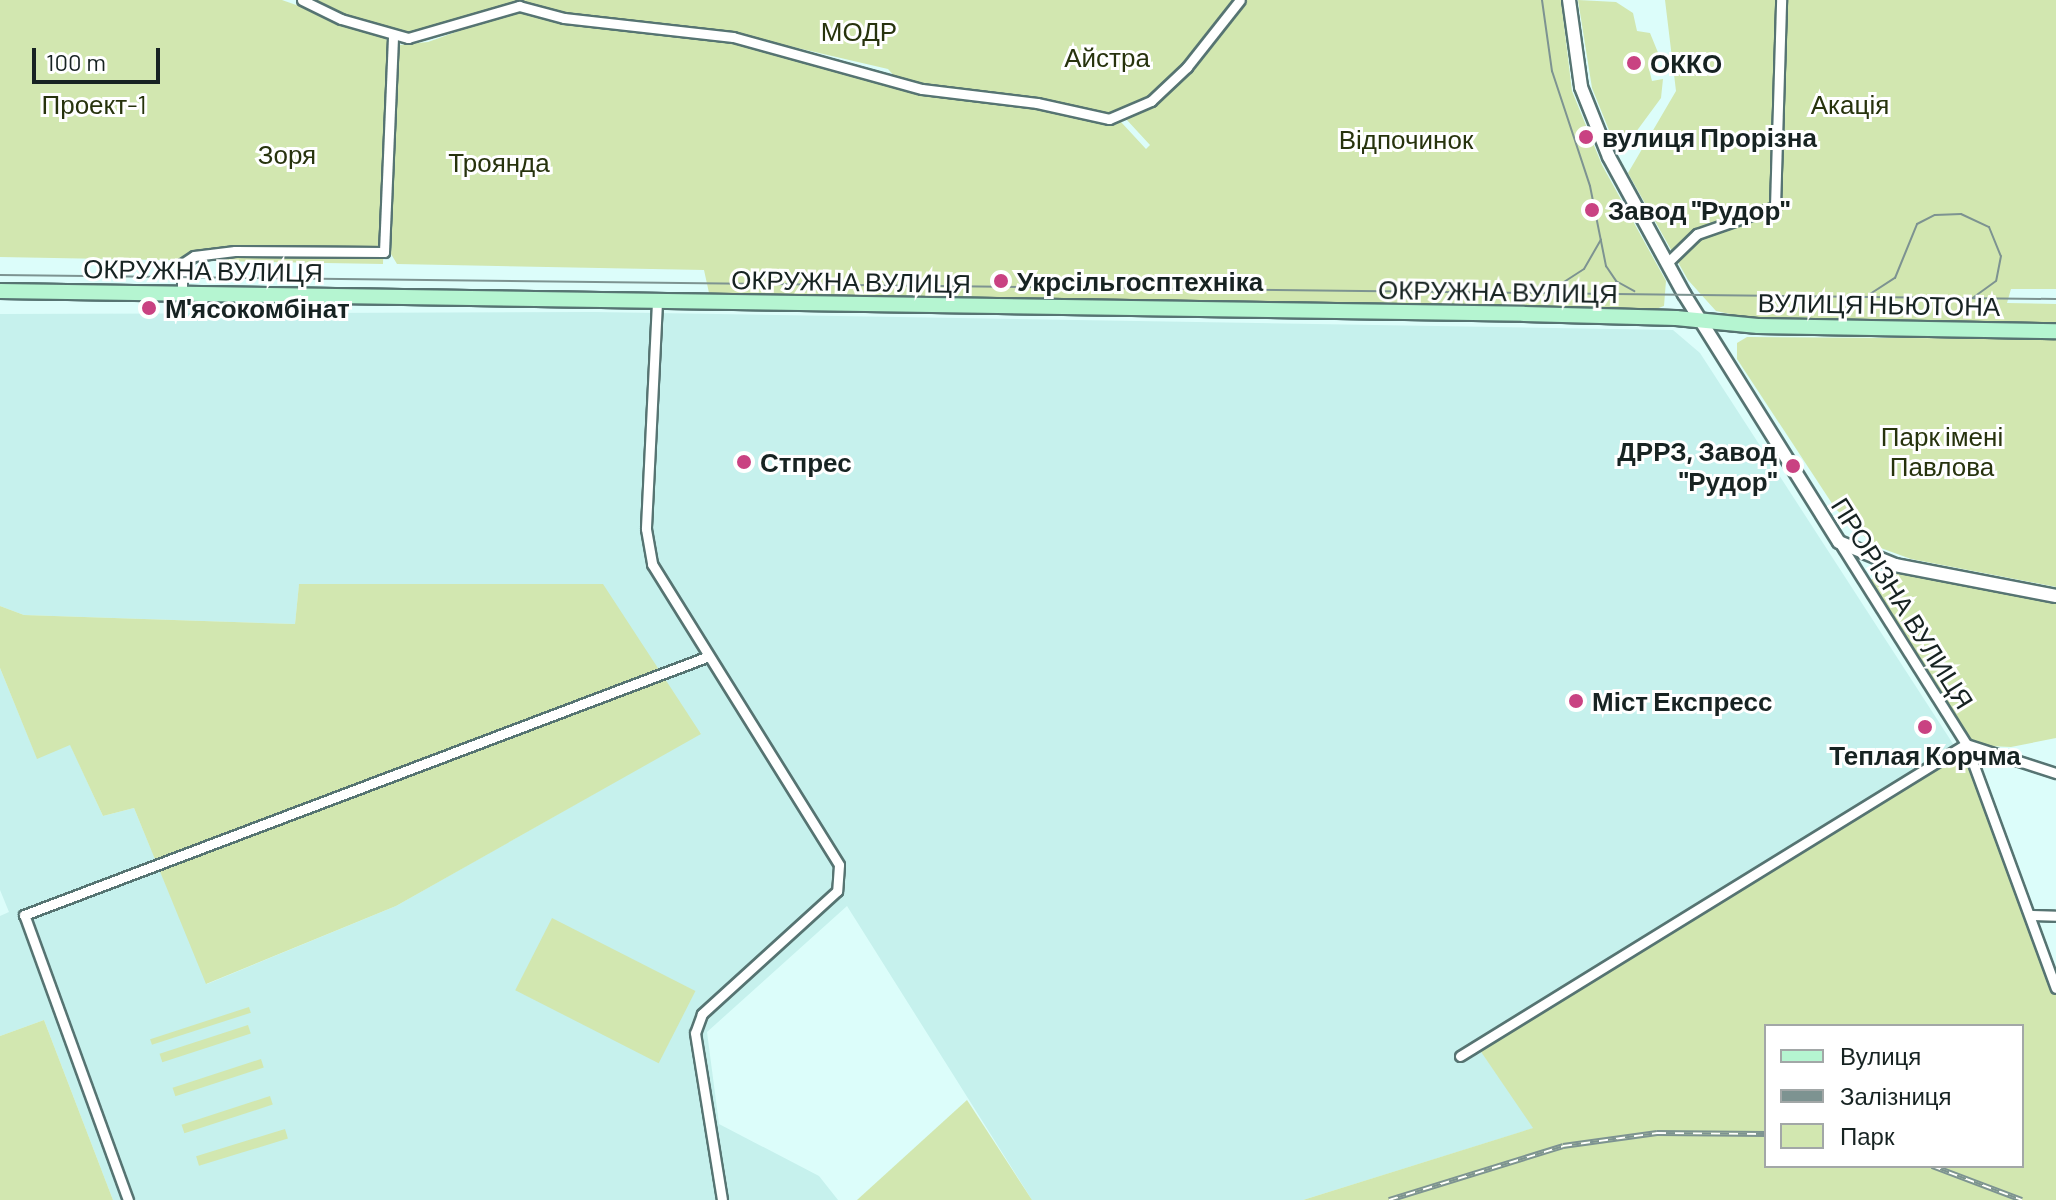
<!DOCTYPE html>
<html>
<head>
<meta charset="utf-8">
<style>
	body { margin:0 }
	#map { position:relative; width:2056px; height:1200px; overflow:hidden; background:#dcfdfa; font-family:Barlow,sans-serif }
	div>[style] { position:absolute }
	.built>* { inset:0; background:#c6f1ed }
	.green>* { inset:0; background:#d2e7b0; transform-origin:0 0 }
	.roads { filter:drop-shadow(2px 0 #567472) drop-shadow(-2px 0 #567472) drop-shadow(0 2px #567472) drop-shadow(0 -2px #567472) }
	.street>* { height:9px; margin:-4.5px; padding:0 4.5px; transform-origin:4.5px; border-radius:4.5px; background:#fff }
	.secondary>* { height:12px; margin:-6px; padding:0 6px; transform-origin:6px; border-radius:6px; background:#fff }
	.primary>* { height:14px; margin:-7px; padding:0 7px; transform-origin:7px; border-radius:7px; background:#b5f5d1 }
	.tram>* { height:2px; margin:-1px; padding:0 1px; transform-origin:1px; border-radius:1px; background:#7d9391 }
	.rail>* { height:6px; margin-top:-3px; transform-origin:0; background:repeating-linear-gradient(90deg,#fff 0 9px,#7d9391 0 18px); box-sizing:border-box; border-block:2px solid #7d9391 }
	.dots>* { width:22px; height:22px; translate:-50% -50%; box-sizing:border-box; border:4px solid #fff; border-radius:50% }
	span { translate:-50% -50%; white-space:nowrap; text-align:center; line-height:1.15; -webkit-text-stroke:6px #fff; paint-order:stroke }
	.park-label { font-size:26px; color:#27330d }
	.poi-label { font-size:26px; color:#172322; font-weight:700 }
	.left { translate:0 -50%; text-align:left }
	.right { translate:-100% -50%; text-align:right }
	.street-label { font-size:26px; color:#172322 }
	.legend { position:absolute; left:1764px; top:1024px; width:260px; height:144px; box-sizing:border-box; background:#fff; border:2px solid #a2a7a7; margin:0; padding:10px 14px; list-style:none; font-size:24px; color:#172322 }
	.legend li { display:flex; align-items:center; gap:16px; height:40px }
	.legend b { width:40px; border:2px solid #a2a7a7 }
	.scale { position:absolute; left:32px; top:48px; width:128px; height:36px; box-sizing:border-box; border:4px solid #172322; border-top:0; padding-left:10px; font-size:24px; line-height:28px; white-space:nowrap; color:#172322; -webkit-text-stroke:6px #fff; paint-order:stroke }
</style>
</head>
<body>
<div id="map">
	<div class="built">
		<i style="clip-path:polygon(594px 312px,1673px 330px,1700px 353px,1957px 750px,1476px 1044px,1534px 1128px,1303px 1200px,1032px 1200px,847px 906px,707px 1032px,719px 1124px,819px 1176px,838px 1200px,113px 1200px,44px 1020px,0 1036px,0 916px,9px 912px,0 890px,0 668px,37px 758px,70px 744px,103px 816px,134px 808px,207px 984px,396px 906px,701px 733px,299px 585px,295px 624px,24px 615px,0 606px,0 314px)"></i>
	</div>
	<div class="green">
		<i style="clip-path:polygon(0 0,282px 0,384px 36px,389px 44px,383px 264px,0 257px)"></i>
		<i style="clip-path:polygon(312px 0,1236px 0,1188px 62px,1151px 99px,1118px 116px,923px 86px,895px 77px,888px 69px,733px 33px,565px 15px,519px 2px,409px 36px,338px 14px)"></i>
		<i style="clip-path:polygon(1244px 0,1561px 0,1572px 91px,1602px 165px,1666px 281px,1664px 306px,1653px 310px,709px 293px,704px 270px,397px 264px,391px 254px,399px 45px,428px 42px,517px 10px,533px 12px,561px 20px,733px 42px,890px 82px,1121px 122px,1146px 149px,1150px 145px,1126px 119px,1160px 102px)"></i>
		<i style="clip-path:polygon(1578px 0,1616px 2px,1633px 13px,1637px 31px,1650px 33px,1659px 55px,1657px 67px,1649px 69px,1652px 81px,1663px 79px,1661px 98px,1619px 155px,1592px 88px)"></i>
		<i style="clip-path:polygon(1665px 0,2056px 0,2056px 289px,2011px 289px,2007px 303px,2056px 304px,2056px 325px,1768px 322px,1716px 311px,1688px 280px,1628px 173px,1676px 91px)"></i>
		<i style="clip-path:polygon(1747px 337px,2056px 339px,2056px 587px,1911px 559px,1878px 547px,1856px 530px,1835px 508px,1737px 359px,1737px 343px)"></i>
		<i style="clip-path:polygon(evenodd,1892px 569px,2056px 604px,2056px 738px,2011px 747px,1967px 745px,2056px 988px,2056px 1200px,1303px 1200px,1533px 1128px,1475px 1043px,1966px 745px,1864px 583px,1892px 569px,1766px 1026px,2022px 1026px,2022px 1166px,1766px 1166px,1766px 1026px)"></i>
		<i style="clip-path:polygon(299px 584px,603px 584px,701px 734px,396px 906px,206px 984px,134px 808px,103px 816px,70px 745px,37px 759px,0 668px,0 606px,24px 615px,295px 624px)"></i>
		<i style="left:552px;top:918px;width:161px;height:81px;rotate:27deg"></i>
		<i style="left:249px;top:1007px;width:6px;height:104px;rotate:72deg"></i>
		<i style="clip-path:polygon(44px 1020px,113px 1200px,0 1200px,0 1036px)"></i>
		<i style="left:248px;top:1025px;width:9px;height:93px;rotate:72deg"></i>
		<i style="left:261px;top:1059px;width:9px;height:93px;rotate:72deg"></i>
		<i style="left:270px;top:1096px;width:9px;height:93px;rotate:72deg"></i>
		<i style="clip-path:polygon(967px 1100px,1032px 1200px,857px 1200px)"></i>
		<i style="left:285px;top:1129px;width:10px;height:93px;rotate:73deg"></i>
	</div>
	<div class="roads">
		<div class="street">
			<i style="left:302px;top:0;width:43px;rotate:26deg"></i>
			<i style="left:341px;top:19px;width:70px;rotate:15.8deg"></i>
			<i style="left:408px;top:38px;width:116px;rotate:-16.1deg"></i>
			<i style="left:519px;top:6px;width:47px;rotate:14.9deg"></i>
			<i style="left:564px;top:18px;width:170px;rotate:6.4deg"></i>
			<i style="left:733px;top:37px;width:196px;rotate:15.4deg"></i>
			<i style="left:922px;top:89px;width:116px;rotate:6.9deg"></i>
			<i style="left:1037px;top:103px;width:74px;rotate:12.5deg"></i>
			<i style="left:1109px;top:119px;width:46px;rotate:-23.2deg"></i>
			<i style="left:1151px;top:101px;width:50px;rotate:-43.4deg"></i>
			<i style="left:1187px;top:67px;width:85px;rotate:-51.7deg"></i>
			<i style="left:1667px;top:263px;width:42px;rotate:-44deg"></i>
			<i style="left:1697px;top:234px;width:83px;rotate:-19.1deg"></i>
			<i style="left:1775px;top:207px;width:207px;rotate:-88.3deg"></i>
			<i style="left:182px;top:294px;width:30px;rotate:-90deg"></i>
			<i style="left:182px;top:264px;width:14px;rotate:-34deg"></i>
			<i style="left:194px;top:256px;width:41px;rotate:-7deg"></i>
			<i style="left:235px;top:251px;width:149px;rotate:0.4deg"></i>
			<i style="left:384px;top:252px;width:215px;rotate:-87.6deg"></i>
			<i style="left:657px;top:302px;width:227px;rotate:92.8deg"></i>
			<i style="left:646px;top:529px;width:36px;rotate:80deg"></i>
			<i style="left:652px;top:564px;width:354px;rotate:58.1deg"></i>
			<i style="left:839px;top:865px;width:26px;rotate:94deg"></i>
			<i style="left:837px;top:891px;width:183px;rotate:137.7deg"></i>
			<i style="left:702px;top:1014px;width:20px;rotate:110deg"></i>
			<i style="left:695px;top:1033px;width:168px;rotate:80.8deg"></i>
			<i style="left:1839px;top:542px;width:239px;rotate:57.8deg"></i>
			<i style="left:1966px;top:744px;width:260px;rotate:69.8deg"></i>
			<i style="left:2032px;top:915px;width:24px;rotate:2deg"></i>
			<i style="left:1460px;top:1056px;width:594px;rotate:-31.66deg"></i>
			<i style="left:1966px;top:744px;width:95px;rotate:17.9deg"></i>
			<i style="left:128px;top:1200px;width:303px;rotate:-110deg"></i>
			<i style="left:24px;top:915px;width:732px;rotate:-20.71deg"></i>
		</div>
		<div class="secondary">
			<i style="left:1569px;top:0;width:88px;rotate:82.1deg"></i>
			<i style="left:1581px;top:87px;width:75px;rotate:68.2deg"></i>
			<i style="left:1609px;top:157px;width:156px;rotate:61.3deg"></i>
			<i style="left:1684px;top:294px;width:292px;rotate:58deg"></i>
			<i style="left:1839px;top:542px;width:61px;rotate:22.3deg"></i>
			<i style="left:1895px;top:565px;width:164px;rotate:10.9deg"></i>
		</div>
		<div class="primary">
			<i style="left:0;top:291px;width:1524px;rotate:0.86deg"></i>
			<i style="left:1524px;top:314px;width:152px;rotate:1.5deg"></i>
			<i style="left:1676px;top:318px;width:82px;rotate:5.6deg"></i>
			<i style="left:1758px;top:326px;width:298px;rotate:1deg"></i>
		</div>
	</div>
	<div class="tram">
		<i style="left:1542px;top:0;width:72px;rotate:82deg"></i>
		<i style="left:1552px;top:71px;width:121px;rotate:71.7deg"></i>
		<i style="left:1590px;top:186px;width:82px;rotate:78.7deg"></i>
		<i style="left:1606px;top:266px;width:18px;rotate:56deg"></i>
		<i style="left:1616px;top:281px;width:21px;rotate:29deg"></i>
		<i style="left:0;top:275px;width:2056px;rotate:0.67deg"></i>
		<i style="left:1550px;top:291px;width:40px;rotate:-32.9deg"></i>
		<i style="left:1584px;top:269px;width:34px;rotate:-60deg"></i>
		<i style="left:1870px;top:294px;width:30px;rotate:-33deg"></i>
		<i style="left:1895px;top:278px;width:58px;rotate:-67.8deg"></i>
		<i style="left:1917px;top:224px;width:20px;rotate:-27deg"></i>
		<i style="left:1935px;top:215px;width:26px;rotate:-2deg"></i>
		<i style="left:1961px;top:214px;width:31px;rotate:25deg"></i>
		<i style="left:1989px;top:227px;width:31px;rotate:68deg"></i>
		<i style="left:2001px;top:256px;width:25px;rotate:101deg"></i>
		<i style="left:1996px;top:281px;width:29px;rotate:144deg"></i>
	</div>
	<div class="rail">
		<i style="left:1932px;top:1166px;width:96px;rotate:20.7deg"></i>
		<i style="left:1389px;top:1200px;width:182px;rotate:-17.2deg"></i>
		<i style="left:1563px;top:1146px;width:95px;rotate:-7.9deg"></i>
		<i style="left:1657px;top:1133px;width:109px;rotate:0.5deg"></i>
	</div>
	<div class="dots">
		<i style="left:1634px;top:63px;background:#c94282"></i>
		<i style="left:1586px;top:137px;background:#c94282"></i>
		<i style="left:1592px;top:210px;background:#c94282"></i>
		<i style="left:1001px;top:281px;background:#c94282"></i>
		<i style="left:149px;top:308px;background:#c94282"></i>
		<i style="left:744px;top:462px;background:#c94282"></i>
		<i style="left:1793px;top:466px;background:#c94282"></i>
		<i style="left:1576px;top:701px;background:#c94282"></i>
		<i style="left:1925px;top:727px;background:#c94282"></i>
	</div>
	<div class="park-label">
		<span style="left:859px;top:31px">МОДР</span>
		<span style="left:1107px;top:57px">Айстра</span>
		<span style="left:94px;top:104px">Проект-1</span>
		<span style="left:1850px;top:104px">Акація</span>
		<span style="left:1406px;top:139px">Відпочинок</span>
		<span style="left:287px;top:154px">Зоря</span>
		<span style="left:499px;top:162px">Троянда</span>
		<span style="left:1942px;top:451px">Парк імені<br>Павлова</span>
	</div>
	<div class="poi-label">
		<span class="left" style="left:1650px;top:63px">ОККО</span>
		<span class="left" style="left:1602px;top:137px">вулиця Прорізна</span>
		<span class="left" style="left:1608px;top:210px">Завод "Рудор"</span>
		<span class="left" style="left:1017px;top:281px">Укрсільгосптехніка</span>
		<span class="left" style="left:165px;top:308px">М'ясокомбінат</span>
		<span class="right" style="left:1777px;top:466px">ДРРЗ, Завод<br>"Рудор"</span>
		<span class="left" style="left:760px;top:462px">Стпрес</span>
		<span class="left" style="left:1592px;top:701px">Міст Експресс</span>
		<span style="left:1925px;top:755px">Теплая Корчма</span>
	</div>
	<div class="street-label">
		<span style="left:203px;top:270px;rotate:1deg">ОКРУЖНА ВУЛИЦЯ</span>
		<span style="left:851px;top:281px;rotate:1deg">ОКРУЖНА ВУЛИЦЯ</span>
		<span style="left:1498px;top:291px;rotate:1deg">ОКРУЖНА ВУЛИЦЯ</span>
		<span style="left:1879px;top:304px;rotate:1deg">ВУЛИЦЯ НЬЮТОНА</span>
		<span style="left:1903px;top:603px;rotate:58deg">ПРОРІЗНА ВУЛИЦЯ</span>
	</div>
	<ul class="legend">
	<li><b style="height:10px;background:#b5f5d1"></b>Вулиця</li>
	<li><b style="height:10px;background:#7d9391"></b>Залізниця</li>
	<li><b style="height:22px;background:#d2e7b0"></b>Парк</li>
	</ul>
	<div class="scale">100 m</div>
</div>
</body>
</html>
